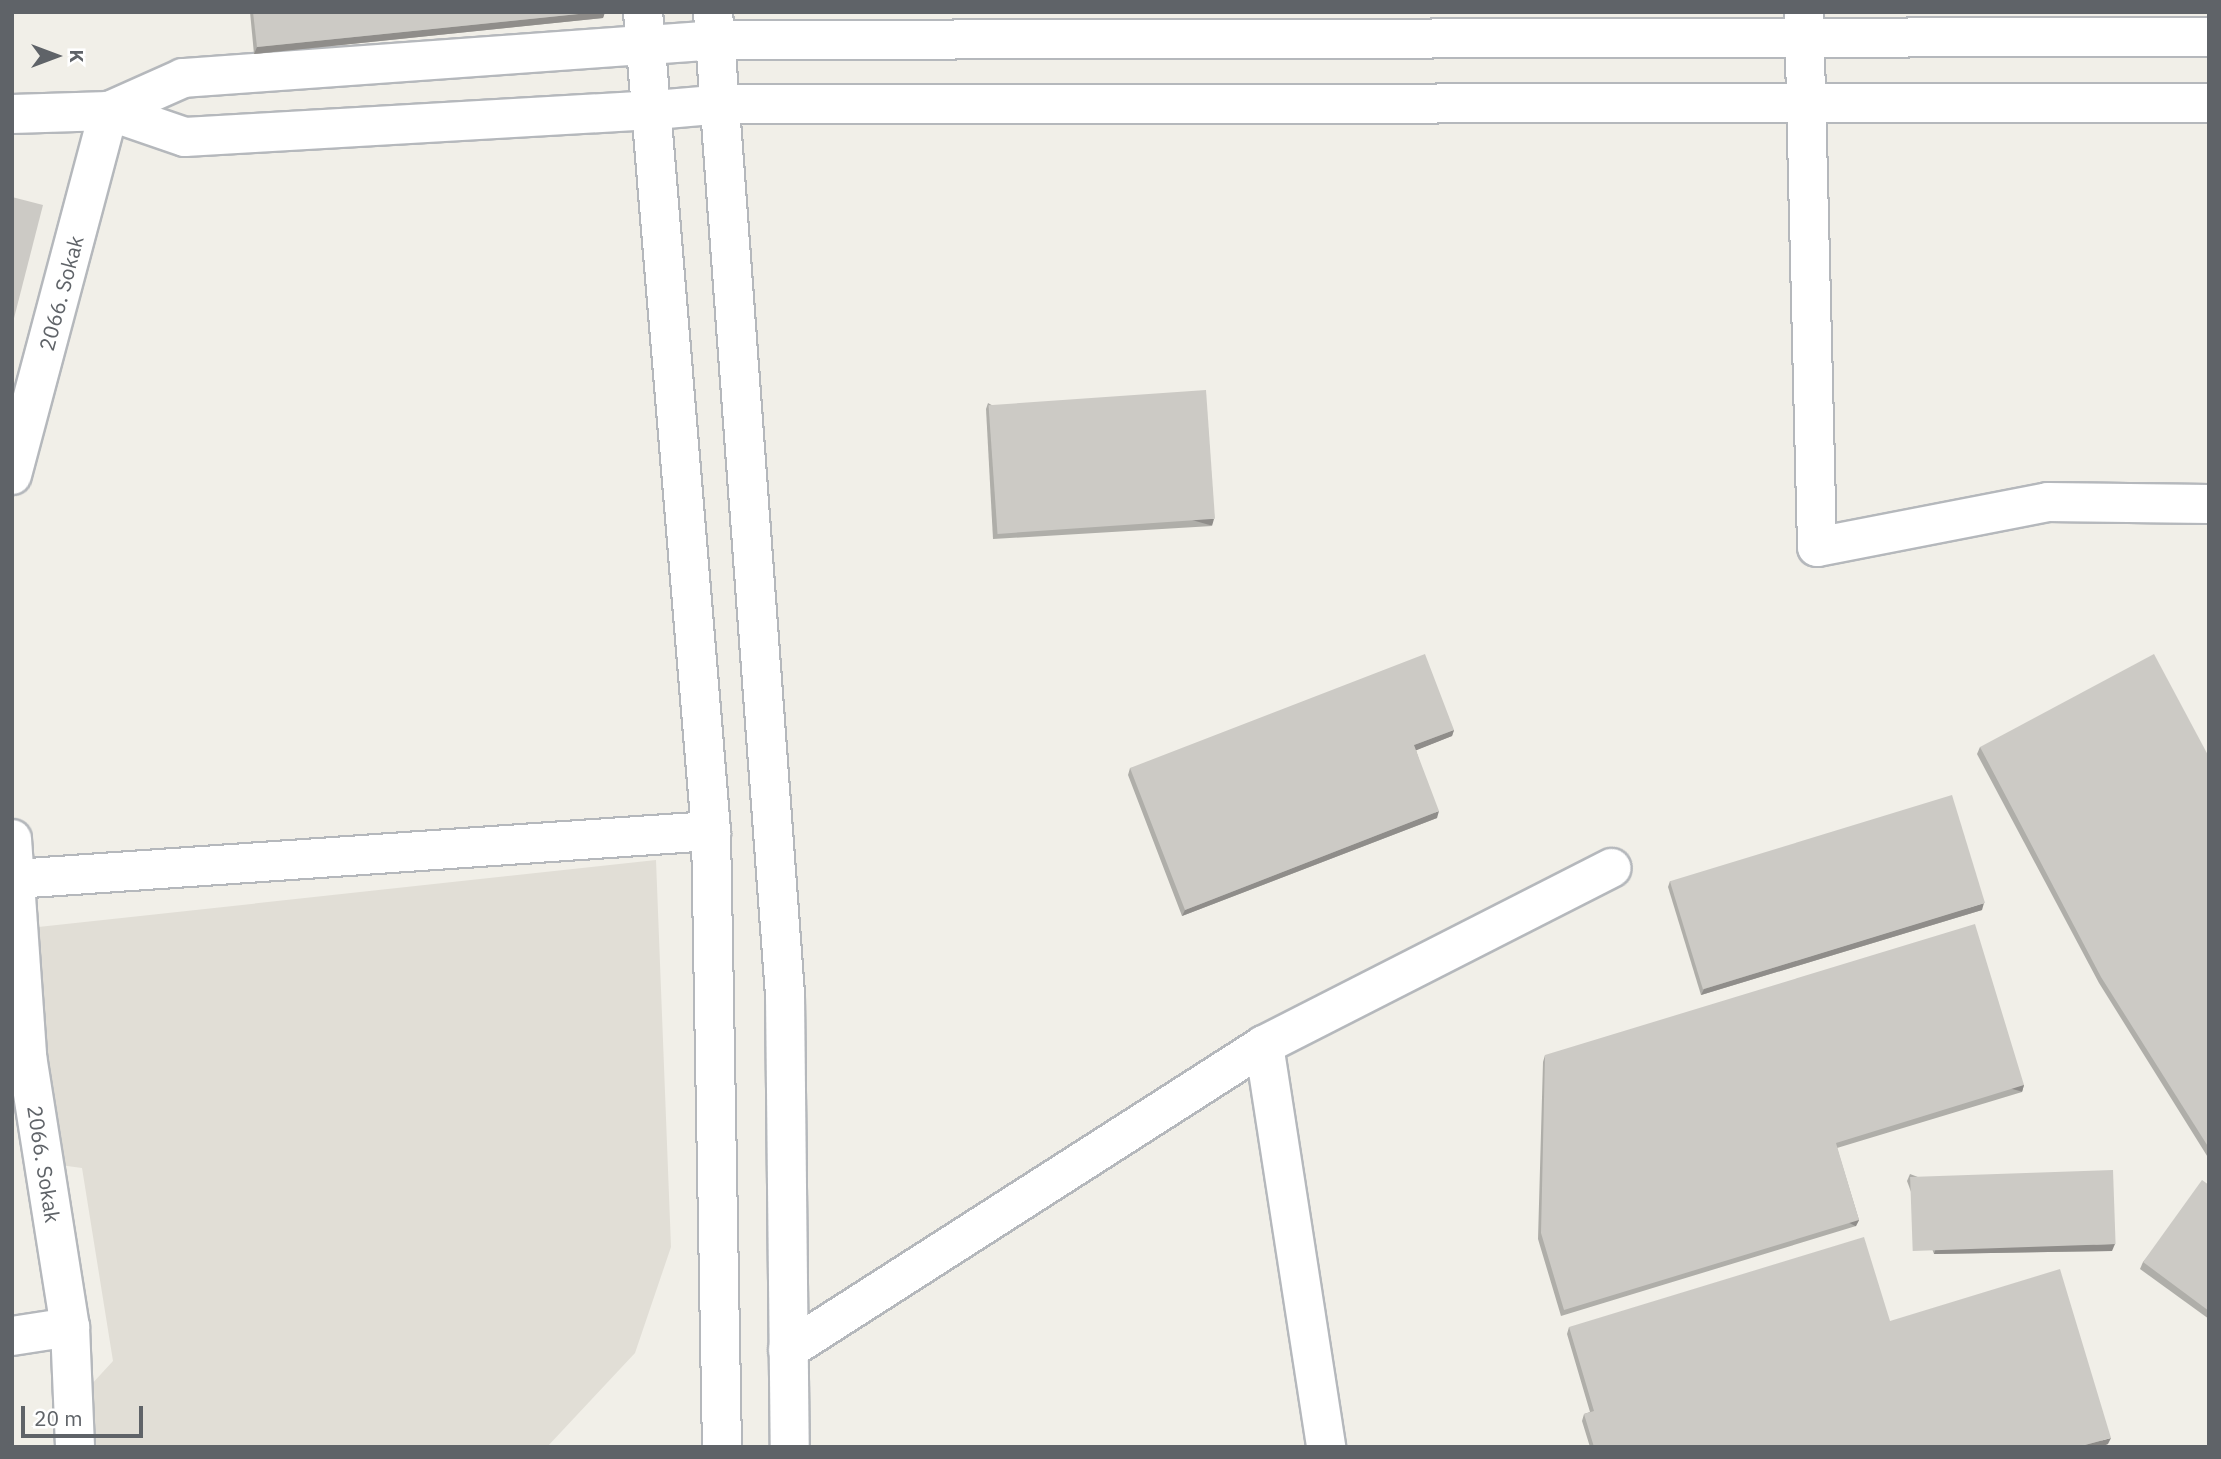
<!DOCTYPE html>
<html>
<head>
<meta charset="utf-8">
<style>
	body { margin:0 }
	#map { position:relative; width:2221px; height:1459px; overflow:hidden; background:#f1efe8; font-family:"IBM Plex Sans",sans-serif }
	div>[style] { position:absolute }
	.education>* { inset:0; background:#e1ded6 }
	.roads { filter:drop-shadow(2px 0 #b5b8bc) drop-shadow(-2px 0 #b5b8bc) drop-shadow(0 2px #b5b8bc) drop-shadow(0 -2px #b5b8bc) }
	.minor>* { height:38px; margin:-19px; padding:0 19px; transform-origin:19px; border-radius:19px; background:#fff }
	.tertiary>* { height:38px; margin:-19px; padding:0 19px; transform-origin:19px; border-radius:19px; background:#fff }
	.wall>* { inset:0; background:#afaea9 }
	.shaded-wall>* { inset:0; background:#8f8d8a; transform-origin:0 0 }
	.building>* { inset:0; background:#cccac5; transform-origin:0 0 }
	span { translate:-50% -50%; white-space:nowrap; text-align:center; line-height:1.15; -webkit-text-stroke:5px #fff; paint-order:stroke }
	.street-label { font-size:21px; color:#5f6368 }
	.frame { position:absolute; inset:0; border:14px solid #5f6368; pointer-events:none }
	.north { position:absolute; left:21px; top:21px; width:70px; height:70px; -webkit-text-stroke:5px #fff; paint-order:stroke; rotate:90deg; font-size:19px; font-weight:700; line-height:28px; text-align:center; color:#5f6368 }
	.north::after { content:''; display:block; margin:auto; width:24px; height:32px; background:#5f6368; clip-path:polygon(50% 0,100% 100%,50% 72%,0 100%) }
	.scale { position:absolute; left:21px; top:1406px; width:122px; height:32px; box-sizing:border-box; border:4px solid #5f6368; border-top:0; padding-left:9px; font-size:21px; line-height:24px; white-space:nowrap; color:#5f6368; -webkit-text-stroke:5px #fff; paint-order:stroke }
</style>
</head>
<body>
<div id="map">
	<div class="education">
		<i style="clip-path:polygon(656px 860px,671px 1247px,635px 1353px,547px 1447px,81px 1447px,78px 1399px,113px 1361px,82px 1168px,45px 1163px,29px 928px)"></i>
	</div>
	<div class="roads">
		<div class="minor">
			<i style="left:1804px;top:14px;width:533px;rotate:88.6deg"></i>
			<i style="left:1817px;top:547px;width:235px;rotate:-11deg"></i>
			<i style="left:2048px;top:502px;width:161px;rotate:0.7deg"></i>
			<i style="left:718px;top:40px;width:1491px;rotate:-0.12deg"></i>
			<i style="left:723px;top:104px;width:1486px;rotate:-0.04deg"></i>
			<i style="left:109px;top:111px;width:81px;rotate:-24deg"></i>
			<i style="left:183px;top:78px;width:466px;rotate:-4.1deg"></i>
			<i style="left:12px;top:114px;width:97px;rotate:-1.8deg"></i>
			<i style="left:109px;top:111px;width:80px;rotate:18.9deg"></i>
			<i style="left:185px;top:137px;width:471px;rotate:-3.3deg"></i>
			<i style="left:12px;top:475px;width:377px;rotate:-75.1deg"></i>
			<i style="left:12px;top:839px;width:218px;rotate:86deg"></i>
			<i style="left:27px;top:1056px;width:274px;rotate:81deg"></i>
			<i style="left:70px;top:1327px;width:120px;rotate:87.6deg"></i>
			<i style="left:15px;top:879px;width:698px;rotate:-3.95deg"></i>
			<i style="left:1264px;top:1045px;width:407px;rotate:81.2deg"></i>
			<i style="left:12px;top:1336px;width:59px;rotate:-8.8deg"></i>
			<i style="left:788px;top:1350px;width:565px;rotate:-32.65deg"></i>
			<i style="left:1264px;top:1045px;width:390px;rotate:-27deg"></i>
		</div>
		<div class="tertiary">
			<i style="left:643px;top:12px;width:822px;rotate:85.25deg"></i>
			<i style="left:711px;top:831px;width:616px;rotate:88.98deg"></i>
			<i style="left:713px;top:12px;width:986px;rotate:85.81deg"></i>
			<i style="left:785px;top:995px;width:452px;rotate:89.4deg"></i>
			<i style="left:648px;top:45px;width:70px;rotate:-4.1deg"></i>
			<i style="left:655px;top:110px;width:68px;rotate:-5deg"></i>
		</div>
	</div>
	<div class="wall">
		<i style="clip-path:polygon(250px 12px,605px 12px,603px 18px,254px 54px)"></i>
		<i style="clip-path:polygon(988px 403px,1212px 526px,993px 539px,986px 409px)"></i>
		<i style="clip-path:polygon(1454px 730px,1452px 736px,1416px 750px,1437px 818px,1182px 916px,1128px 775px,1130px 768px)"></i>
		<i style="clip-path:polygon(1980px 747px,2209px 757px,2209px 1159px,2099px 983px,1977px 754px)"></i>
		<i style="clip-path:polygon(1670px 881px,1982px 910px,1701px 995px,1668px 887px)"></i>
		<i style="clip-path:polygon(1545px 1055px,2024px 1085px,2022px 1092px,1837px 1148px,1859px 1220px,1856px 1226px,1561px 1316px,1538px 1239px,1543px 1062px)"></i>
		<i style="clip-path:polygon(1910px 1174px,2112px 1251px,1934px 1254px,1907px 1181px)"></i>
		<i style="clip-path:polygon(2209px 1185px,2209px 1319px,2140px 1269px,2143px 1262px)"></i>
		<i style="clip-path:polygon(1890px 1321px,2108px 1444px,2100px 1447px,1590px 1447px,1582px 1421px,1584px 1414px,1590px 1412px,1567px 1334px,1569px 1327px)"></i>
	</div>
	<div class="shaded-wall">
		<i style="clip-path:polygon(598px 12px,605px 12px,603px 18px,254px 54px,257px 47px)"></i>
		<i style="left:1214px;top:519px;width:7px;height:218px;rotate:106deg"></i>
		<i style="clip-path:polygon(1454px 730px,1452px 736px,1412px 752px,1414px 745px)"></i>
		<i style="clip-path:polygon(1439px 811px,1437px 818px,1182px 916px,1185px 910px)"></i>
		<i style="clip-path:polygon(1984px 903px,1982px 910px,1701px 995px,1704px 989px)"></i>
		<i style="left:2024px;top:1085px;width:7px;height:197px;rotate:106deg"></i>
		<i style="left:1859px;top:1220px;width:7px;height:308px;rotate:117deg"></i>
		<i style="clip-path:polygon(2115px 1244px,2112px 1251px,1934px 1254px,1936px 1248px)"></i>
		<i style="clip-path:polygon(2111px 1438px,2108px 1444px,2100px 1447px,2084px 1447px,2085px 1445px)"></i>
	</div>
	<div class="building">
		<i style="clip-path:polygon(253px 12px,598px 12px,257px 47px)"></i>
		<i style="clip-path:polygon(12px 197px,43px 205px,12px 326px)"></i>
		<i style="left:1206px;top:390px;width:129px;height:218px;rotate:86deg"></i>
		<i style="clip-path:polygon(1425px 654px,1454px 730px,1414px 745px,1439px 811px,1185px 910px,1130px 768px)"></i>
		<i style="clip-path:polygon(2154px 654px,2209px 757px,2209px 1148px,2101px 977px,1980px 747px)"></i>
		<i style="left:1952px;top:795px;width:113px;height:295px;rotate:73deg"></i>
		<i style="clip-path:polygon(1975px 924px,2024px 1085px,1836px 1143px,1859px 1220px,1564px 1310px,1541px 1233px,1545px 1055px)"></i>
		<i style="left:2113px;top:1170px;width:74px;height:203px;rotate:88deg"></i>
		<i style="clip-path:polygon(2202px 1180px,2209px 1185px,2209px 1311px,2143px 1262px)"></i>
		<i style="clip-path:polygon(1864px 1237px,1890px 1321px,2060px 1269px,2111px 1438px,2085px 1445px,2085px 1447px,1594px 1447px,1584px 1414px,1594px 1411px,1569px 1327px)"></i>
	</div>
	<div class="street-label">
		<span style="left:61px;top:293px;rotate:-75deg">2066. Sokak</span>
		<span style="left:44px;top:1164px;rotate:81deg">2066. Sokak</span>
	</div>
	<div class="frame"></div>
	<div class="north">K</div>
	<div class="scale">20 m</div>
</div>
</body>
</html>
